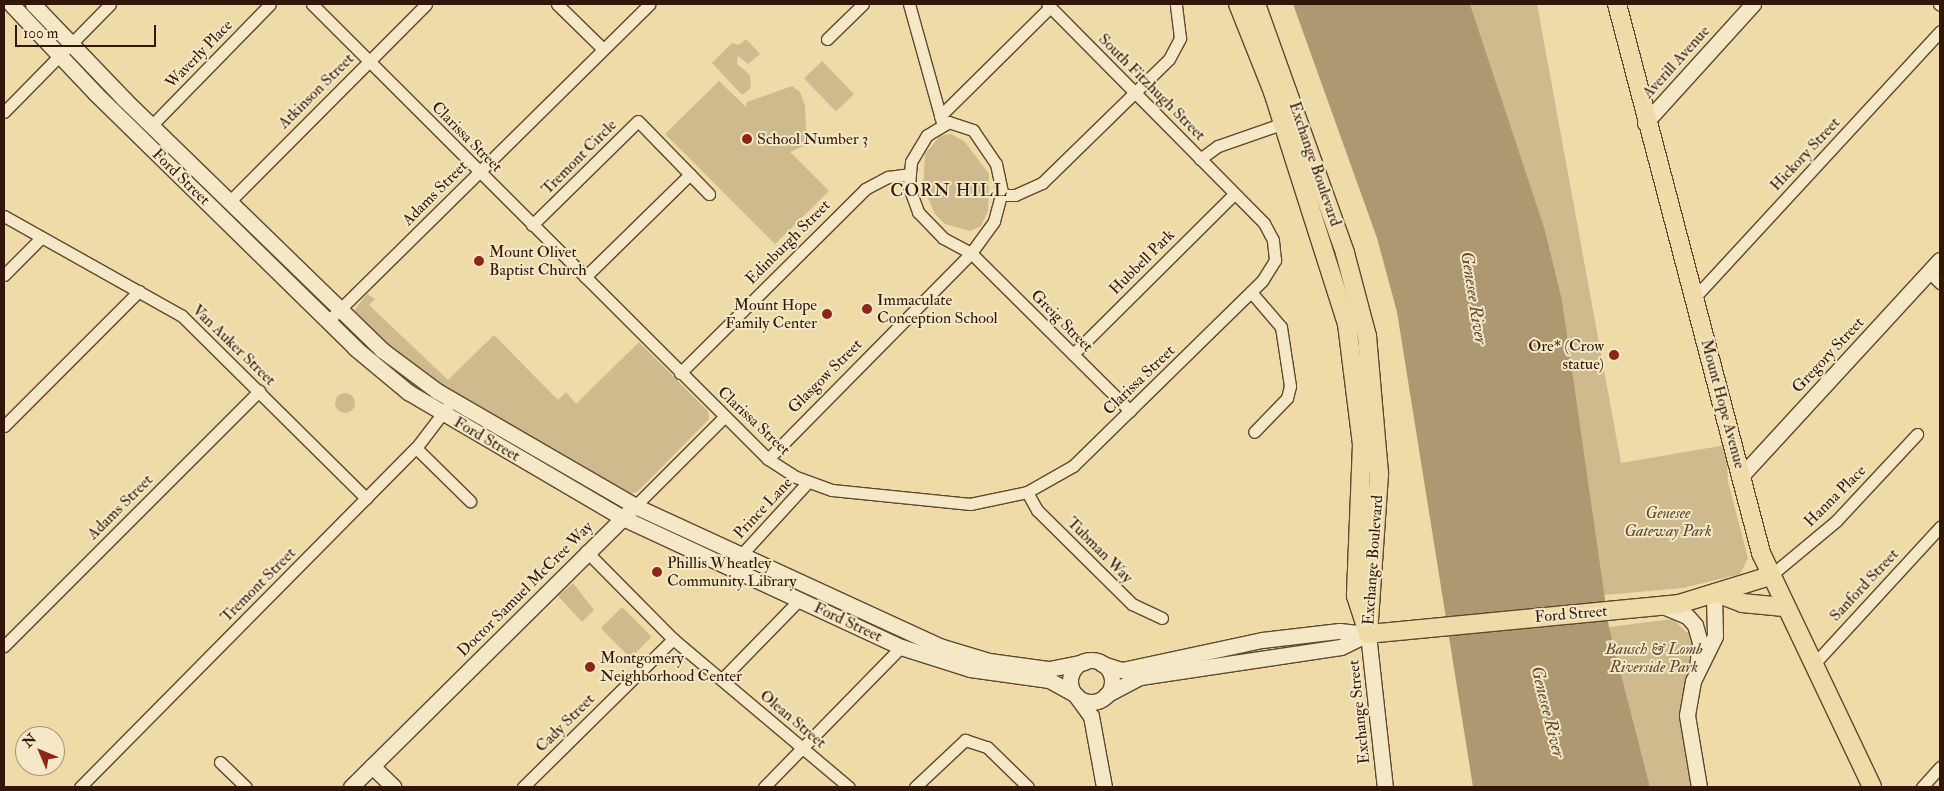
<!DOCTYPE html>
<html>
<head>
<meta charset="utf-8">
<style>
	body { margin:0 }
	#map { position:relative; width:1944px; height:791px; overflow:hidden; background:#eedba8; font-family:"IM FELL Double Pica",serif }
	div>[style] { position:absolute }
	.green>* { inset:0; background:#ceba8d; transform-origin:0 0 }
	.round { border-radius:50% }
	.water>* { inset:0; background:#ae9872 }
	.roads { filter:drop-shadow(1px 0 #604731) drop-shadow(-1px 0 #604731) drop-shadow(0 1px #604731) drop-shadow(0 -1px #604731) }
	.street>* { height:11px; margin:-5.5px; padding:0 5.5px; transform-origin:5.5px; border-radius:5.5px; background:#f4e8c6 }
	.secondary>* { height:15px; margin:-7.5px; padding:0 7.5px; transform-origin:7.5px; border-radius:7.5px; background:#f4e8c6 }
	.secondary>.ring { margin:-7.5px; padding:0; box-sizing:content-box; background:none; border:15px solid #f4e8c6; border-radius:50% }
	.primary>* { height:18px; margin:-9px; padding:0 9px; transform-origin:9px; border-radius:9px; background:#eedba8 }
	.dots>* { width:14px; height:14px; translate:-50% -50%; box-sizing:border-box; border:2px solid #f4e8c6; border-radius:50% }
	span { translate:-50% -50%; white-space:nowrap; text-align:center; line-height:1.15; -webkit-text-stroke:4px #f4e8c6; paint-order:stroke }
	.street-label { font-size:16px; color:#311609 }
	.poi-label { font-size:16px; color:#311609 }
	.left { translate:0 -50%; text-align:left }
	.right { translate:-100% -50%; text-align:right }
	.park-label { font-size:16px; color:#604731; font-style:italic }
	.neighbourhood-label { font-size:18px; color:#311609; letter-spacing:1px }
	.water-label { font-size:18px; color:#634a33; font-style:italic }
	.frame { position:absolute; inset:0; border:5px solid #311609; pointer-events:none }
	.north { position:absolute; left:15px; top:726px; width:50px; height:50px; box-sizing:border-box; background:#f4e8c6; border:1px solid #a6947a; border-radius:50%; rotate:315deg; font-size:14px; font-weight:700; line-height:20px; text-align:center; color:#311609 }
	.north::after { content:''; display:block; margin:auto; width:18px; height:22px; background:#8f2418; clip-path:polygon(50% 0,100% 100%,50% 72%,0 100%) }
	.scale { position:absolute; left:15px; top:25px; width:141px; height:22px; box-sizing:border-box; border:2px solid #311609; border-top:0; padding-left:6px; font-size:15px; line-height:18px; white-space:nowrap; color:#311609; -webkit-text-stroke:4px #f4e8c6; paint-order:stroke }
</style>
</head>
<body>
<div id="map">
	<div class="green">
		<i style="clip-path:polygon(1470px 4px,1537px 4px,1621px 463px,1726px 445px,1728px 482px,1748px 558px,1740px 574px,1683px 588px,1604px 595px,1562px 300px,1545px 230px)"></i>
		<i style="clip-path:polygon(746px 39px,760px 54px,748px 64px,738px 56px,737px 64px,750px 75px,751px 88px,742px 95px,712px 63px,732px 43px,739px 45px)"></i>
		<i style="left:822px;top:61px;width:46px;height:25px;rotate:46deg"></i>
		<i style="clip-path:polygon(719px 81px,746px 107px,747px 102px,792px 86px,800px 92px,805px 106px,807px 144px,790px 152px,829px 191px,775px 244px,665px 134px)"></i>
		<i style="clip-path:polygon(951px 134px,964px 141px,989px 174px,988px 211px,981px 226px,970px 231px,945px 224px,935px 214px,923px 187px,925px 154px,940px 136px)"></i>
		<i style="clip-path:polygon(367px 294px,375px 299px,369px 305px,448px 380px,494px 335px,558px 400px,566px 392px,576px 404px,639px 342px,708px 411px,709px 419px,637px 492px,628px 495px,403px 361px,353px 312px)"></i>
		<i class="round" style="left:335px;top:393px;width:20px;height:20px"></i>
		<i style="clip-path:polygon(573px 583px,594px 610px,582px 622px,558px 596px)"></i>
		<i style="left:622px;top:607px;width:42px;height:30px;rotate:45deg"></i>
		<i style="clip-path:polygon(1673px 619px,1687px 633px,1692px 627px,1693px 655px,1680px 718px,1691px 787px,1650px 787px,1609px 627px)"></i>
	</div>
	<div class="water">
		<i style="clip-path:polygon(1293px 4px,1470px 4px,1545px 230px,1562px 300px,1609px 627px,1650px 787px,1473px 787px,1397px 312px,1377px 238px)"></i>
	</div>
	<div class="roads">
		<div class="street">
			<i style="left:312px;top:4px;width:644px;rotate:44.94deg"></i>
			<i style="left:768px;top:459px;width:33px;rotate:33deg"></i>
			<i style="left:796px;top:477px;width:38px;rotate:20deg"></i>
			<i style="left:832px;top:490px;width:139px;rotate:5.8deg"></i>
			<i style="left:970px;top:504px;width:58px;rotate:-11.9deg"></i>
			<i style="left:1027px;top:492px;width:53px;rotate:-29.5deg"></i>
			<i style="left:1073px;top:466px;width:264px;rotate:-44.4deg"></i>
			<i style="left:1262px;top:281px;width:25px;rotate:-58deg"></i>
			<i style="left:1275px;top:260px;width:20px;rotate:-96deg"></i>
			<i style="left:1273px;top:240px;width:19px;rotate:-118deg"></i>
			<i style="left:1264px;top:223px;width:308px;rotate:-134.7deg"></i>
			<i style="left:557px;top:4px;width:64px;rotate:44.4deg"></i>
			<i style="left:909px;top:4px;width:123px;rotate:74.4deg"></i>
			<i style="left:1939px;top:4px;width:1px;rotate:45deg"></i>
			<i style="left:827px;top:39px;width:50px;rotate:-44.2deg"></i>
			<i style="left:4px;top:112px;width:151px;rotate:-45.5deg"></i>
			<i style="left:940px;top:116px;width:155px;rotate:-44.7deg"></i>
			<i style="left:151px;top:126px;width:170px;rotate:-45.7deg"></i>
			<i style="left:1200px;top:159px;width:22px;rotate:-36deg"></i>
			<i style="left:1218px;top:146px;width:73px;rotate:-19.2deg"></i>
			<i style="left:1002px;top:195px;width:13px"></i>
			<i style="left:1015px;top:195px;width:30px;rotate:-24deg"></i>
			<i style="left:1042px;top:183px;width:177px;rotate:-44.3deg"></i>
			<i style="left:1169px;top:59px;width:24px;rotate:-62deg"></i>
			<i style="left:1180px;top:38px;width:34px;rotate:-97deg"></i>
			<i style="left:229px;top:202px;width:279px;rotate:-45.1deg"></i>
			<i style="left:4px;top:216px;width:204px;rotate:29.3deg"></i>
			<i style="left:182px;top:316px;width:259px;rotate:44.7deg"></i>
			<i style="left:532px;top:225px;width:148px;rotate:-44.5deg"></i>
			<i style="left:638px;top:121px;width:102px;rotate:45.8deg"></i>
			<i style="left:1929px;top:272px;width:16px;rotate:45deg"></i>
			<i style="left:4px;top:275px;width:52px;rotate:-45deg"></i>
			<i style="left:585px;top:277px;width:147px;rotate:-44.4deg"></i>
			<i style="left:1251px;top:292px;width:46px;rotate:49.4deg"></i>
			<i style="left:1281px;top:327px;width:60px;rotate:81.3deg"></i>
			<i style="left:1290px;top:386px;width:12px;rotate:104deg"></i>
			<i style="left:1287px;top:398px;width:47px;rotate:134.1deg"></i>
			<i style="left:1694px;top:298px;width:363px;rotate:-47.3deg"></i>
			<i style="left:328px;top:321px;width:451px;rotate:-44.6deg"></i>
			<i style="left:1073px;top:354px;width:227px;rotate:-44.8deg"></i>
			<i style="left:680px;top:373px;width:261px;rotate:-44.8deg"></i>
			<i style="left:865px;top:189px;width:26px;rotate:-28deg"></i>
			<i style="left:888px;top:177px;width:21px;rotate:-8deg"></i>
			<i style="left:4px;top:426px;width:191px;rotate:-45deg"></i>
			<i style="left:416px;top:448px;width:76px;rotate:44.5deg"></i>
			<i style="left:768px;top:459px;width:289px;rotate:-45.4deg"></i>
			<i style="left:971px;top:253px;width:39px;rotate:-54deg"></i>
			<i style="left:994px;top:221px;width:30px;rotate:-75deg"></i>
			<i style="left:1002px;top:192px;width:29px;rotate:-102deg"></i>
			<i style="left:996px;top:164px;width:41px;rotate:-124.1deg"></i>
			<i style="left:973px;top:130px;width:25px;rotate:-162deg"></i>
			<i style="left:949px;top:122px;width:26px;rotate:149deg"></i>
			<i style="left:927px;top:135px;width:31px;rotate:121deg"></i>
			<i style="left:911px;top:162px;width:25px;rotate:95deg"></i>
			<i style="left:909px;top:187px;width:27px;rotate:70deg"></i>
			<i style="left:918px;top:212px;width:36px;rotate:46deg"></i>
			<i style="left:943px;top:238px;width:32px;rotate:28deg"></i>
			<i style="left:971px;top:253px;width:224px;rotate:44.8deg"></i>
			<i style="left:1027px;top:492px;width:21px;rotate:61deg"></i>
			<i style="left:1037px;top:510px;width:134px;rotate:44.7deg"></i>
			<i style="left:1132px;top:604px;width:33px;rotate:25deg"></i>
			<i style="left:635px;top:506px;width:126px;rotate:-45deg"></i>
			<i style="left:586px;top:551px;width:124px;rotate:45.3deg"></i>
			<i style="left:673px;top:639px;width:230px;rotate:40.1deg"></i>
			<i style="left:741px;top:555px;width:99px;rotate:-47.5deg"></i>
			<i style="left:1770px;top:576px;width:86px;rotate:-39.8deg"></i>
			<i style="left:1836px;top:521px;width:119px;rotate:-47deg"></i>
			<i style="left:4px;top:646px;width:361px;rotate:-45deg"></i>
			<i style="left:1813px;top:665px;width:188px;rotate:-47.4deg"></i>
			<i style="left:722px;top:679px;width:110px;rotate:-45.7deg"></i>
			<i style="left:220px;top:762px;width:36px;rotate:44deg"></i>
			<i style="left:80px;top:787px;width:477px;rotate:-45.3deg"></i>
			<i style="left:416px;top:448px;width:53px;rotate:-52.7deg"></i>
			<i style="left:523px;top:787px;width:211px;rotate:-44.6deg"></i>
			<i style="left:764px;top:787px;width:196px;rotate:-45.6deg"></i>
			<i style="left:915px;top:787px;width:69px;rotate:-43.2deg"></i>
			<i style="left:965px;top:740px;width:23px;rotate:18deg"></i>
			<i style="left:987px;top:747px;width:57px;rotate:44.3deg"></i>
			<i style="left:1922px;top:787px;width:27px;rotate:-48deg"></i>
		</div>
		<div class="secondary">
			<i style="left:11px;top:4px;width:124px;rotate:46.6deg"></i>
			<i style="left:96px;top:94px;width:363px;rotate:44.4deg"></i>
			<i style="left:355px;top:348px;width:69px;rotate:39.7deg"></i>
			<i style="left:408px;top:392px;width:249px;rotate:30.4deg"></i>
			<i style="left:623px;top:518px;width:306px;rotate:24.9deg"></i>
			<i style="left:901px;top:647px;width:72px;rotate:17.7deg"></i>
			<i style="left:970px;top:669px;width:80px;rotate:7.9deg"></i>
			<i style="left:1049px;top:680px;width:31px;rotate:29deg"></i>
			<i style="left:33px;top:4px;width:132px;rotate:46.2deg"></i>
			<i style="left:124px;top:99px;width:360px;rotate:44.2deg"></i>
			<i style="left:382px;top:350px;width:69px;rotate:36.7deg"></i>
			<i style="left:437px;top:391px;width:229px;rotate:30.1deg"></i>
			<i style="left:635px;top:506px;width:335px;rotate:24.7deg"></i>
			<i style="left:939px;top:646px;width:52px;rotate:16.7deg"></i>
			<i style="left:989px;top:661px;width:61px;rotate:7.6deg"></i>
			<i style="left:1049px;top:669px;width:36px;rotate:-11deg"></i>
			<i style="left:1645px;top:123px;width:161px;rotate:-47.8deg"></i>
			<i style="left:1742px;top:475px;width:292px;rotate:-47.4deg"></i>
			<i style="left:1663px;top:606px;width:26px;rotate:23deg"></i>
			<i style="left:1687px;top:616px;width:12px;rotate:48deg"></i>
			<i style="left:1695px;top:625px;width:19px;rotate:74deg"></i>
			<i style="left:1700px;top:643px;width:23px;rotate:97deg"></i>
			<i style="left:1368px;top:634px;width:154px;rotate:83.7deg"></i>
			<i class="ring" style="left:1070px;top:660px;width:27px;height:27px"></i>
			<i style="left:1102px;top:664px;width:21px;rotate:17deg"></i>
			<i style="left:1122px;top:670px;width:143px;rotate:-12.1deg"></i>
			<i style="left:1262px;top:640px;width:78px;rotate:-6.7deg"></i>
			<i style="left:1339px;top:631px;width:29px;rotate:6deg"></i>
			<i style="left:1106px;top:695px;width:38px;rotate:-28deg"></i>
			<i style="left:1140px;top:677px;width:203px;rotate:-8.5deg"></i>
			<i style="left:1341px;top:647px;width:30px;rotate:-26deg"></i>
			<i style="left:1077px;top:697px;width:24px;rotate:54deg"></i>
			<i style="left:1091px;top:716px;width:72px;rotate:79.6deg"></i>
			<i style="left:372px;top:766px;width:30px;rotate:44deg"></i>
			<i style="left:351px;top:787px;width:391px;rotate:-44.7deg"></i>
			<i style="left:1699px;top:787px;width:73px;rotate:-99.5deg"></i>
			<i style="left:1687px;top:715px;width:35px;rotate:-80deg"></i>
			<i style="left:1693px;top:681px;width:50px;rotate:-63.9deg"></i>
			<i style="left:1715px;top:636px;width:41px;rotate:-91.4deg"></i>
		</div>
		<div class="primary">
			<i style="left:1238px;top:4px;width:95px;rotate:68.3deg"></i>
			<i style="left:1273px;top:92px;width:244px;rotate:72.3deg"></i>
			<i style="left:1347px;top:324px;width:121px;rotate:82.9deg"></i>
			<i style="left:1362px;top:444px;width:152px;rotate:92.3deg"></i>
			<i style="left:1356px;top:596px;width:40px;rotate:72deg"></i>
			<i style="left:1256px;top:4px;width:264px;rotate:70.3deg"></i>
			<i style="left:1345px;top:253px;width:86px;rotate:75.2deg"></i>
			<i style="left:1367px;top:336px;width:139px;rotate:85deg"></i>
			<i style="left:1379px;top:474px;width:160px;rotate:93.9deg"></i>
			<i style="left:1617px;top:4px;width:568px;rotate:75.3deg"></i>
			<i style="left:1761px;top:553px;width:259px;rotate:64.6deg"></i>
			<i style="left:1719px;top:594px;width:25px;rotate:21deg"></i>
			<i style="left:1742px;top:603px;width:42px;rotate:5.4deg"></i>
			<i style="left:1368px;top:634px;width:312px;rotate:-5.5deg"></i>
			<i style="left:1679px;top:604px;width:95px;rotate:-17.1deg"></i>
		</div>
	</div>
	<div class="dots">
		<i style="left:747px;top:139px;background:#8f2418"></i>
		<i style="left:479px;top:261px;background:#8f2418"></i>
		<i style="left:867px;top:309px;background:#8f2418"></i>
		<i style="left:827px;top:314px;background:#8f2418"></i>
		<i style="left:1614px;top:355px;background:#8f2418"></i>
		<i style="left:657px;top:572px;background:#8f2418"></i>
		<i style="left:590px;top:667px;background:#8f2418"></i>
	</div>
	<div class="street-label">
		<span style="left:199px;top:54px;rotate:-46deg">Waverly Place</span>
		<span style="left:1676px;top:62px;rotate:-48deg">Averill Avenue</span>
		<span style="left:1152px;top:87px;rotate:45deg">South Fitzhugh Street</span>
		<span style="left:316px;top:91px;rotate:-45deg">Atkinson Street</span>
		<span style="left:467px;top:137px;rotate:45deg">Clarissa Street</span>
		<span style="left:1805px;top:154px;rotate:-47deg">Hickory Street</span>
		<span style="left:579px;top:157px;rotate:-45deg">Tremont Circle</span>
		<span style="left:1315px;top:164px;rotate:71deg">Exchange Boulevard</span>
		<span style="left:181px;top:177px;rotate:44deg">Ford Street</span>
		<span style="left:435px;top:193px;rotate:-45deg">Adams Street</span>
		<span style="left:788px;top:242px;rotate:-45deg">Edinburgh Street</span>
		<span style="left:1142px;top:262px;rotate:-45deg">Hubbell Park</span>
		<span style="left:1062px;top:321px;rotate:45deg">Greig Street</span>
		<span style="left:234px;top:345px;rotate:44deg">Van Auker Street</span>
		<span style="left:1828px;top:355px;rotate:-47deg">Gregory Street</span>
		<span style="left:825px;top:376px;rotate:-45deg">Glasgow Street</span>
		<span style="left:1139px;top:380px;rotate:-44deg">Clarissa Street</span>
		<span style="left:1723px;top:404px;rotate:75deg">Mount Hope Avenue</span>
		<span style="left:754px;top:421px;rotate:43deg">Clarissa Street</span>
		<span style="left:487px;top:439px;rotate:30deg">Ford Street</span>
		<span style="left:1835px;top:496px;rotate:-45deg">Hanna Place</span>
		<span style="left:120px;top:507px;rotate:-45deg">Adams Street</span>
		<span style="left:763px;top:508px;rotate:-47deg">Prince Lane</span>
		<span style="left:1100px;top:550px;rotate:45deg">Tubman Way</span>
		<span style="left:1373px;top:560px;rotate:-86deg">Exchange Boulevard</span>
		<span style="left:258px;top:585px;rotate:-45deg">Tremont Street</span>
		<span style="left:1864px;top:585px;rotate:-47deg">Sanford Street</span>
		<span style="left:525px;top:589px;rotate:-45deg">Doctor Samuel McCree Way</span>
		<span style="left:1571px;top:614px;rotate:-5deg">Ford Street</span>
		<span style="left:848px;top:622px;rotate:25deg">Ford Street</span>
		<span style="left:1359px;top:712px;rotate:-96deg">Exchange Street</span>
		<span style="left:793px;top:719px;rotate:40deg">Olean Street</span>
		<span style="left:565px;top:723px;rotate:-45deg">Cady Street</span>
	</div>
	<div class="poi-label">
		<span class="left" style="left:757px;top:139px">School Number 3</span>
		<span class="left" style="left:489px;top:261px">Mount Olivet<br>Baptist Church</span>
		<span class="left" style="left:877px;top:309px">Immaculate<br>Conception School</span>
		<span class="right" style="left:817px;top:314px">Mount Hope<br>Family Center</span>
		<span class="right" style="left:1604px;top:355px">Ore* (Crow<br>statue)</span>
		<span class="left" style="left:667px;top:572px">Phillis Wheatley<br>Community Library</span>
		<span class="left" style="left:600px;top:667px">Montgomery<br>Neighborhood Center</span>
	</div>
	<div class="park-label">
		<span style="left:1668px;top:522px">Genesee<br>Gateway Park</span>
		<span style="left:1654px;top:658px">Bausch &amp; Lomb<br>Riverside Park</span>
	</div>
	<div class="neighbourhood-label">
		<span style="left:949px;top:191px">CORN HILL</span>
	</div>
	<div class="water-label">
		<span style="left:1473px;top:298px;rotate:81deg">Genesee River</span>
		<span style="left:1547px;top:712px;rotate:76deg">Genesee River</span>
	</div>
	<div class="frame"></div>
	<div class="north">N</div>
	<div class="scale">100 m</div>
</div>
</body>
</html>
